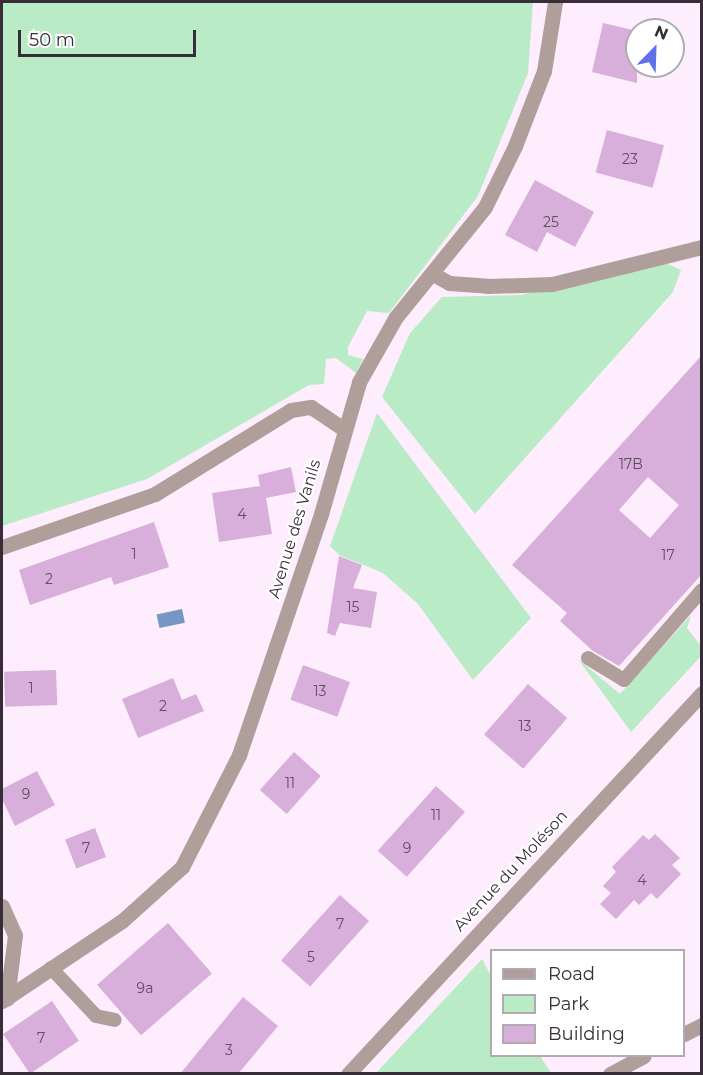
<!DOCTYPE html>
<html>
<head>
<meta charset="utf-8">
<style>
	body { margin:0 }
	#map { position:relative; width:703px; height:1075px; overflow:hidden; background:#fdedfd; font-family:Montserrat,sans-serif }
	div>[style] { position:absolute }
	.green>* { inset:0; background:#b9ebc7 }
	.water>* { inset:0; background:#7697c3; transform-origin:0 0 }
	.building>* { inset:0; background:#d8aeda; transform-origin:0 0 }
	.lane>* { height:14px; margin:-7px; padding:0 7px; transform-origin:7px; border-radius:7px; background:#af9e99 }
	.street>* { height:15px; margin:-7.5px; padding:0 7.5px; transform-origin:7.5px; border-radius:7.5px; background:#af9e99 }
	span { translate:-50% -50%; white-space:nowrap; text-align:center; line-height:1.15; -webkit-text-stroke:4.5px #fff; paint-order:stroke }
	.number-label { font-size:14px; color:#5f4d60 }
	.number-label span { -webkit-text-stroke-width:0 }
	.street-label { font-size:16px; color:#372d38 }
	.frame { position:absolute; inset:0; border:3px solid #372d38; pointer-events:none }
	.legend { position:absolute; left:490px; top:949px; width:195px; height:108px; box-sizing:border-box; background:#fff; border:2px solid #afabaf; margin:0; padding:8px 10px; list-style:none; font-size:18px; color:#372d38 }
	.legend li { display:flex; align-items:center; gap:12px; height:30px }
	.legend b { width:30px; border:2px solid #afabaf }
	.north { position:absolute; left:625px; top:18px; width:60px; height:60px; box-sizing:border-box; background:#fff; border:2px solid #afabaf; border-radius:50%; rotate:23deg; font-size:16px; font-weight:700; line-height:24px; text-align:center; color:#372d38 }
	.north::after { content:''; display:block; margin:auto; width:21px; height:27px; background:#6072ea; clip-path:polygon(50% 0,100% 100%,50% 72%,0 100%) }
	.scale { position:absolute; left:18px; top:30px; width:178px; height:27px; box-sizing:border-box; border:3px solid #372d38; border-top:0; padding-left:8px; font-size:18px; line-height:21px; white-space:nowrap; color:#372d38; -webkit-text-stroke:4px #fff; paint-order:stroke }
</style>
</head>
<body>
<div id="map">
	<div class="green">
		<i style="clip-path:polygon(2px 2px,533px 2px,528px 73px,478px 196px,389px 313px,367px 311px,348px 347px,348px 355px,363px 359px,356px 373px,336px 358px,326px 359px,324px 384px,309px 385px,147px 479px,2px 526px)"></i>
		<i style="clip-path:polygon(666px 263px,681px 270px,673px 292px,475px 514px,382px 397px,410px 333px,442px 297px,520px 295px)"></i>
		<i style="clip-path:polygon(377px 413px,531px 618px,473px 680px,418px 604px,383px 573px,339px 555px,330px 546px)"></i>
		<i style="clip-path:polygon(691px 615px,687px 628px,701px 646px,701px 656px,631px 732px,578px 659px,620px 694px)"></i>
		<i style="clip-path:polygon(482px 959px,491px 976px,492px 1056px,540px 1056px,551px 1073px,376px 1073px)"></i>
	</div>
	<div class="water">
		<i style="left:182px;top:609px;width:14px;height:26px;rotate:78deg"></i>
	</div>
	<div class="building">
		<i style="clip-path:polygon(603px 23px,637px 31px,637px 83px,592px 72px)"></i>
		<i style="left:607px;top:130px;width:59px;height:44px;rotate:15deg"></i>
		<i style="clip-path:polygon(535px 180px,594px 212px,575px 247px,547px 232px,537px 252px,505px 235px)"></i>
		<i style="clip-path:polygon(evenodd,702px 355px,702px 574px,619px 666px,593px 651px,560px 621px,567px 613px,512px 565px,702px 355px,648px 477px,679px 505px,650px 538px,619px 510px,648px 477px)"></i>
		<i style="clip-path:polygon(291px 467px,296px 492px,266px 498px,272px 534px,219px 542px,212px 493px,260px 486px,258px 475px)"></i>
		<i style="clip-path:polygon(154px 522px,169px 567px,114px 585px,111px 577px,30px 605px,19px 570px)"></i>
		<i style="clip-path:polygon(339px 556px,362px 565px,353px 588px,377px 592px,371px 628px,340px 623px,335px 636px,327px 633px)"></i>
		<i style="left:303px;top:665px;width:50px;height:37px;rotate:20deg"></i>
		<i style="left:56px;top:670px;width:35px;height:52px;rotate:88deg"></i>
		<i style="clip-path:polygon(173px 678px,182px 700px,196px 694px,204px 711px,138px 738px,122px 699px)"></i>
		<i style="left:528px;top:684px;width:52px;height:67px;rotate:41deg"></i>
		<i style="left:294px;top:752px;width:36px;height:51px;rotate:42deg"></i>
		<i style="clip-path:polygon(37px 771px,55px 805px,15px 826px,2px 799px,2px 789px)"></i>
		<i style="left:436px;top:786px;width:39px;height:87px;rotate:42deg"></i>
		<i style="left:95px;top:828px;width:31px;height:32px;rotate:69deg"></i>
		<i style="clip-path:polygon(655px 834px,680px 858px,672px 865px,681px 874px,657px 899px,651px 893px,639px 905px,634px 900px,616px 919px,600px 904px,611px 893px,603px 886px,616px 872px,612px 867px,643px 835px,649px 840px)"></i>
		<i style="left:340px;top:895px;width:39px;height:88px;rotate:42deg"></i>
		<i style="left:168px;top:923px;width:67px;height:94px;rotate:49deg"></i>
		<i style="clip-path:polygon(243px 997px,278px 1026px,238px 1074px,180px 1074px)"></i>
		<i style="left:52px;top:1001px;width:48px;height:59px;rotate:56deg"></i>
	</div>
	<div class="lane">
		<i style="left:588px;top:658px;width:42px;rotate:31.4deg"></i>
		<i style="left:624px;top:680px;width:119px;rotate:-49.1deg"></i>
		<i style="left:51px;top:968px;width:66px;rotate:46.8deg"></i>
		<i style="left:96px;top:1016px;width:19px;rotate:12deg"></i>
	</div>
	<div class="street">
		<i style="left:433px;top:274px;width:18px;rotate:29deg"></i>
		<i style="left:449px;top:283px;width:39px;rotate:4deg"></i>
		<i style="left:488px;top:286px;width:64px;rotate:-1.8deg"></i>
		<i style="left:552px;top:284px;width:154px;rotate:-13.9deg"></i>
		<i style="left:2px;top:547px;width:162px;rotate:-19.1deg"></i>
		<i style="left:155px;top:494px;width:160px;rotate:-31.7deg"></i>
		<i style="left:291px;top:410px;width:20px;rotate:-9deg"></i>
		<i style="left:311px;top:407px;width:40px;rotate:34deg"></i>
		<i style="left:2px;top:906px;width:32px;rotate:66deg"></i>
		<i style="left:15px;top:935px;width:64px;rotate:97.2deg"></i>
		<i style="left:2px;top:1001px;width:144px;rotate:-33.7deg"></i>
		<i style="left:122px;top:921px;width:81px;rotate:-42deg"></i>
		<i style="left:182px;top:867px;width:126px;rotate:-63deg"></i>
		<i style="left:239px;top:755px;width:255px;rotate:-71.2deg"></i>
		<i style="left:321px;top:514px;width:137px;rotate:-73.9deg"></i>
		<i style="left:359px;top:382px;width:75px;rotate:-60.4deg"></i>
		<i style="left:396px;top:317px;width:141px;rotate:-51deg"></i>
		<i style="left:485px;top:207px;width:68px;rotate:-63.8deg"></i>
		<i style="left:515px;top:146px;width:80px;rotate:-68.9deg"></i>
		<i style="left:544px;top:71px;width:70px;rotate:-80.9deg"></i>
		<i style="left:684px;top:1034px;width:20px;rotate:-27deg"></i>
		<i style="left:348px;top:1074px;width:520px;rotate:-47.1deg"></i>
		<i style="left:610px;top:1074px;width:38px;rotate:-28deg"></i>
	</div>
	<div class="number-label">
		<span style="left:630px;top:159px">23</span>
		<span style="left:551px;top:222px">25</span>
		<span style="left:631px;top:464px">17B</span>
		<span style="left:242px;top:514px">4</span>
		<span style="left:134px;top:554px">1</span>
		<span style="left:668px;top:555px">17</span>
		<span style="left:49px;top:579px">2</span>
		<span style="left:353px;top:607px">15</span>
		<span style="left:31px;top:688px">1</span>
		<span style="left:320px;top:691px">13</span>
		<span style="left:163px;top:706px">2</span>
		<span style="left:525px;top:726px">13</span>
		<span style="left:290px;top:783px">11</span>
		<span style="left:26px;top:794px">9</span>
		<span style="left:436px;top:815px">11</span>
		<span style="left:86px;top:848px">7</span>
		<span style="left:407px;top:848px">9</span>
		<span style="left:642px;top:880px">4</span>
		<span style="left:340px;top:924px">7</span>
		<span style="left:311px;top:957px">5</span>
		<span style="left:145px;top:988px">9a</span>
		<span style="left:41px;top:1038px">7</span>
		<span style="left:229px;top:1050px">3</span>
	</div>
	<div class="street-label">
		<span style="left:295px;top:529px;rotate:-73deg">Avenue des Vanils</span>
		<span style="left:511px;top:871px;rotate:-47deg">Avenue du Moléson</span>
	</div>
	<div class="frame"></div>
	<ul class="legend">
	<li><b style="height:8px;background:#af9e99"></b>Road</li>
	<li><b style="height:16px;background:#b9ebc7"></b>Park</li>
	<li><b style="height:16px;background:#d8aeda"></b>Building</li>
	</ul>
	<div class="north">N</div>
	<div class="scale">50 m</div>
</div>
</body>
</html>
